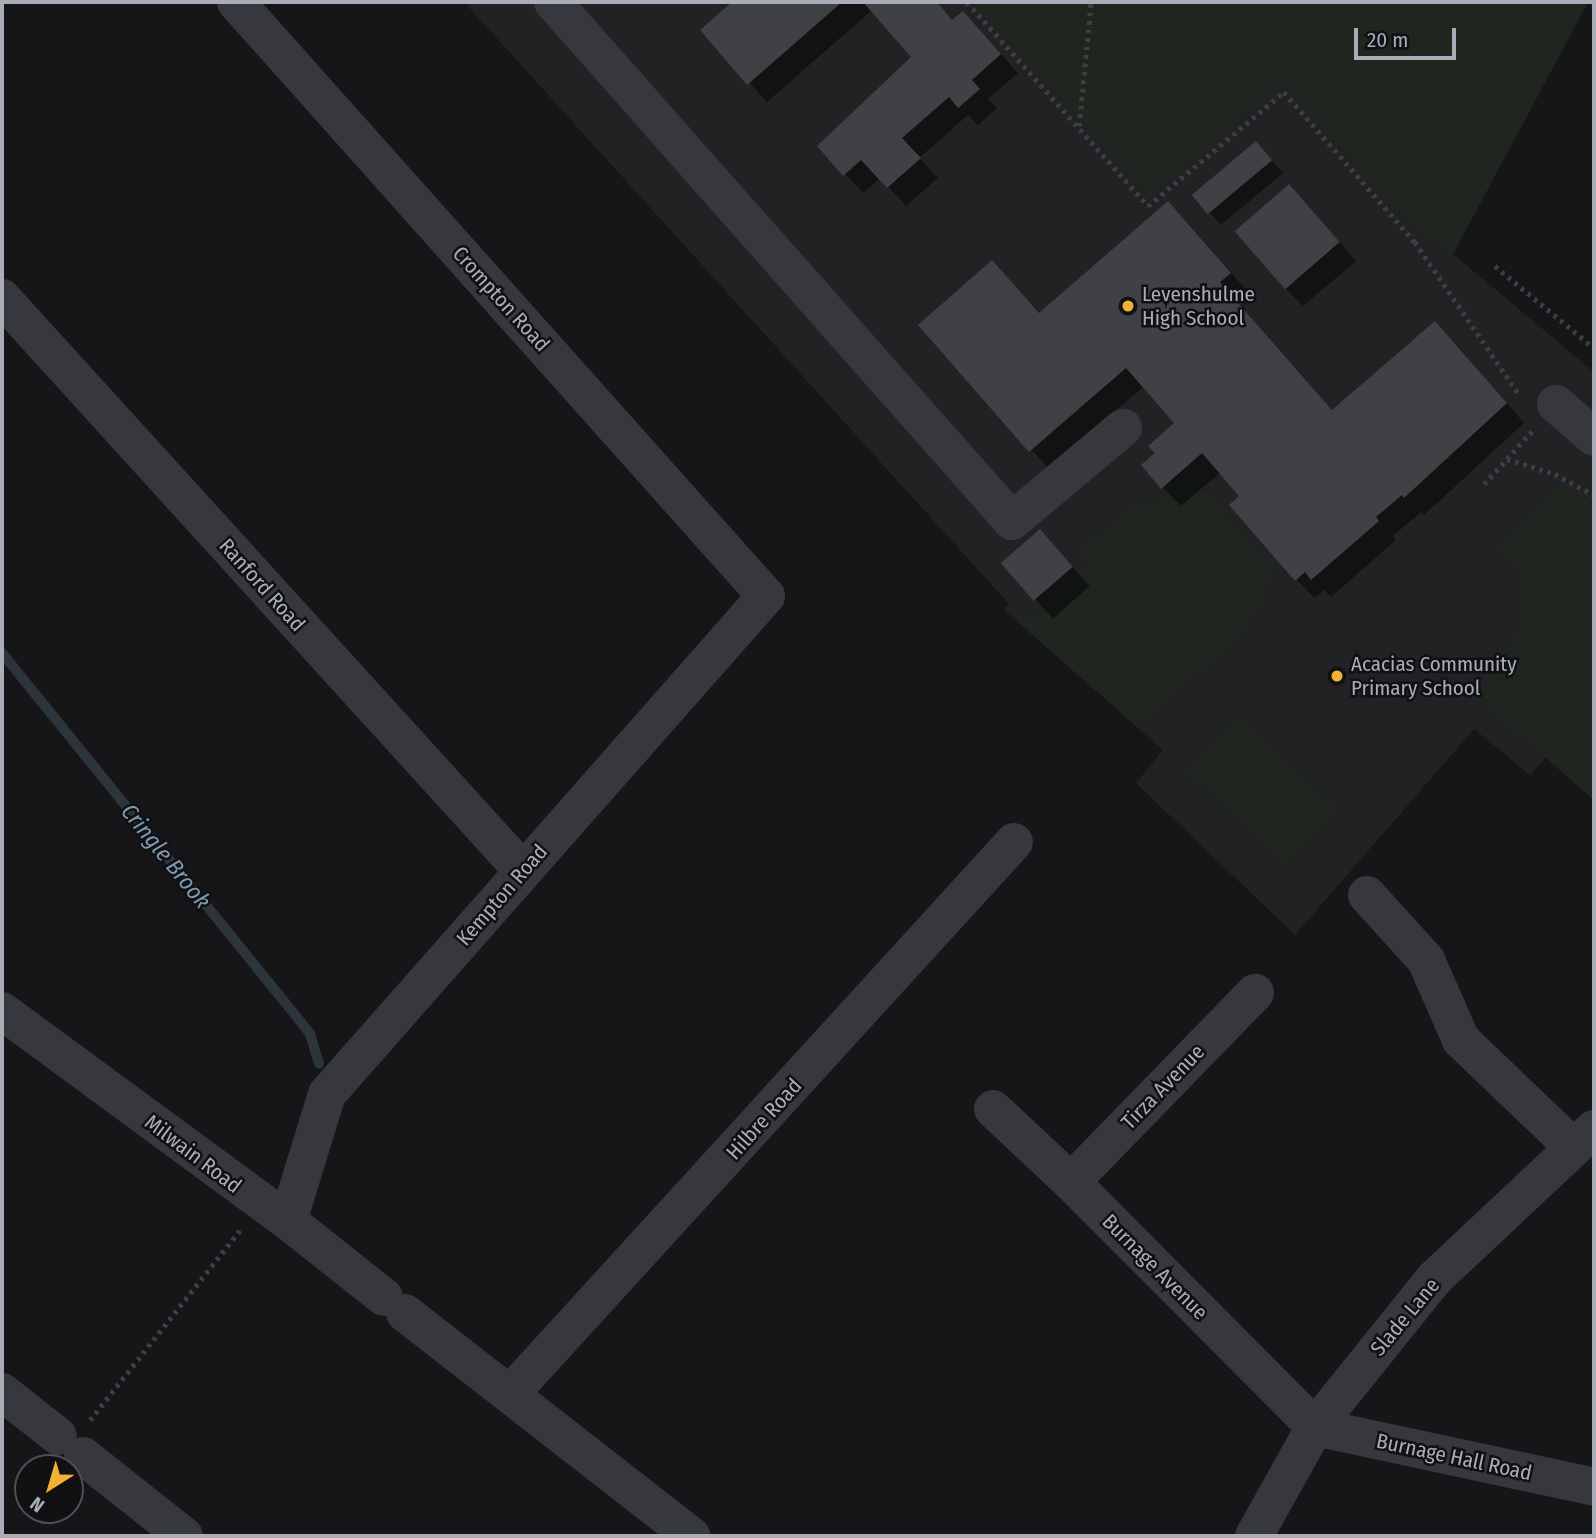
<!DOCTYPE html>
<html>
<head>
<meta charset="utf-8">
<style>
	body { margin:0 }
	#map { position:relative; width:1596px; height:1538px; overflow:hidden; background:#161618; font-family:"Fira Sans Condensed",sans-serif }
	div>[style] { position:absolute }
	.built>* { inset:0; background:#222225 }
	.green>* { inset:0; background:#1e261f; transform-origin:0 0 }
	.shadow>* { inset:0; background:#0007; transform-origin:0 0 }
	.stream>* { height:10px; margin:-5px; padding:0 5px; transform-origin:5px; border-radius:5px; background:#2c353c }
	.building>* { inset:0; background:#404145; transform-origin:0 0 }
	.path>* { height:4.5px; margin-top:-2.25px; transform-origin:0; background:repeating-linear-gradient(90deg,#3d3f44 0 3.5px,transparent 0 8.5px) }
	.minor>* { height:38px; margin:-19px; padding:0 19px; transform-origin:19px; border-radius:19px; background:#37383d }
	.dots>* { width:19px; height:19px; translate:-50% -50%; box-sizing:border-box; border:4px solid #111113; border-radius:50% }
	span { translate:-50% -50%; white-space:nowrap; text-align:center; line-height:1.15; -webkit-text-stroke:5px #111113; paint-order:stroke }
	.poi-label { font-size:21px; color:#a8adb8 }
	.left { translate:0 -50%; text-align:left }
	.street-label { font-size:21px; color:#a8adb8 }
	.water-label { font-size:23px; color:#7f9bb3; font-style:italic }
	.frame { position:absolute; inset:0; border:4px solid #a8adb8; pointer-events:none }
	.north { position:absolute; left:14px; top:1454px; width:70px; height:70px; box-sizing:border-box; background:#111113; border:2px solid #4d4f55; border-radius:50%; rotate:217deg; font-size:19px; font-weight:700; line-height:28px; text-align:center; color:#a8adb8 }
	.north::after { content:''; display:block; margin:auto; width:24px; height:32px; background:#f2b134; clip-path:polygon(50% 0,100% 100%,50% 72%,0 100%) }
	.scale { position:absolute; left:1354px; top:28px; width:102px; height:32px; box-sizing:border-box; border:4px solid #a8adb8; border-top:0; padding-left:9px; font-size:21px; line-height:24px; white-space:nowrap; color:#a8adb8; -webkit-text-stroke:5px #111113; paint-order:stroke }
</style>
</head>
<body>
<div id="map">
	<div class="built">
		<i style="clip-path:polygon(464px 2px,1588px 2px,1453px 254px,1594px 372px,1594px 800px,1546px 757px,1530px 775px,1474px 729px,1295px 935px,1136px 783px,1163px 750px,1004px 610px,1009px 604px)"></i>
	</div>
	<div class="green">
		<i style="clip-path:polygon(974px 2px,1588px 2px,1453px 254px,1409px 224px,1283px 83px,1149px 196px)"></i>
		<i style="clip-path:polygon(1190px 473px,1275px 571px,1257px 610px,1225px 655px,1182px 685px,1137px 727px,1022px 625px,1090px 565px,1078px 551px,1144px 498px,1152px 506px)"></i>
		<i style="clip-path:polygon(1560px 485px,1594px 505px,1594px 800px,1477px 698px,1508px 658px,1523px 613px,1523px 582px,1514px 567px,1496px 549px)"></i>
		<i style="left:1237px;top:715px;width:139px;height:76px;rotate:43deg"></i>
	</div>
	<div class="shadow">
		<i style="clip-path:polygon(734px 2px,936px 2px,953px 21px,963px 13px,1018px 73px,988px 99px,997px 108px,978px 125px,968px 115px,919px 158px,938px 178px,906px 206px,880px 178px,863px 193px,819px 146px,914px 57px,872px 10px,767px 102px,702px 30px)"></i>
		<i style="clip-path:polygon(1268px 156px,1283px 173px,1221px 225px,1195px 196px)"></i>
		<i style="clip-path:polygon(1289px 186px,1356px 261px,1303px 306px,1285px 288px)"></i>
		<i style="clip-path:polygon(1186px 221px,1248px 292px,1237px 301px,1333px 411px,1453px 341px,1524px 423px,1424px 515px,1421px 512px,1393px 536px,1396px 540px,1331px 597px,1324px 590px,1314px 598px,1296px 579px,1242px 496px,1221px 472px,1181px 506px,1163px 488px,1143px 465px,1157px 453px,1176px 424px,1144px 386px,1049px 469px,920px 325px,992px 262px,1040px 314px)"></i>
		<i style="left:1040px;top:531px;width:74px;height:49px;rotate:48deg"></i>
	</div>
	<div class="stream">
		<i style="left:2px;top:653px;width:490px;rotate:51deg"></i>
		<i style="left:310px;top:1034px;width:31px;rotate:73deg"></i>
	</div>
	<div class="building">
		<i style="clip-path:polygon(732px 2px,842px 2px,747px 85px,700px 30px)"></i>
		<i style="clip-path:polygon(863px 2px,937px 2px,952px 20px,963px 11px,1001px 54px,972px 80px,980px 89px,958px 108px,949px 97px,902px 138px,921px 158px,887px 188px,861px 160px,843px 176px,817px 146px,911px 57px)"></i>
		<i style="left:1256px;top:141px;width:25px;height:84px;rotate:50deg"></i>
		<i style="left:1289px;top:184px;width:77px;height:72px;rotate:49deg"></i>
		<i style="clip-path:polygon(1168px 201px,1231px 273px,1220px 282px,1332px 410px,1435px 321px,1507px 403px,1404px 498px,1402px 495px,1376px 517px,1379px 521px,1311px 580px,1305px 572px,1295px 581px,1229px 505px,1239px 496px,1202px 453px,1161px 489px,1141px 465px,1155px 453px,1148px 446px,1174px 423px,1126px 368px,1029px 452px,918px 325px,992px 260px,1039px 313px)"></i>
		<i style="left:1040px;top:529px;width:50px;height:52px;rotate:49deg"></i>
	</div>
	<div class="path">
		<i style="left:967px;top:2px;width:273px;rotate:48.4deg"></i>
		<i style="left:1148px;top:206px;width:177px;rotate:-40deg"></i>
		<i style="left:1284px;top:92px;width:199px;rotate:48.9deg"></i>
		<i style="left:1415px;top:242px;width:186px;rotate:55.7deg"></i>
		<i style="left:1079px;top:126px;width:125px;rotate:-84.5deg"></i>
		<i style="left:1495px;top:266px;width:129px;rotate:39.6deg"></i>
		<i style="left:1507px;top:459px;width:50px;rotate:17.4deg"></i>
		<i style="left:1555px;top:474px;width:44px;rotate:28.3deg"></i>
		<i style="left:1484px;top:484px;width:72px;rotate:-47.8deg"></i>
		<i style="left:90px;top:1420px;width:243px;rotate:-51.7deg"></i>
	</div>
	<div class="minor">
		<i style="left:236px;top:2px;width:796px;rotate:48.26deg"></i>
		<i style="left:766px;top:596px;width:664px;rotate:131.4deg"></i>
		<i style="left:327px;top:1094px;width:133px;rotate:107.1deg"></i>
		<i style="left:553px;top:2px;width:693px;rotate:48.51deg"></i>
		<i style="left:1012px;top:521px;width:145px;rotate:-40deg"></i>
		<i style="left:2px;top:298px;width:774px;rotate:47.72deg"></i>
		<i style="left:1556px;top:404px;width:50px;rotate:41deg"></i>
		<i style="left:1367px;top:895px;width:88px;rotate:47.8deg"></i>
		<i style="left:1426px;top:960px;width:87px;rotate:66.4deg"></i>
		<i style="left:1461px;top:1040px;width:156px;rotate:43.7deg"></i>
		<i style="left:2px;top:1011px;width:355px;rotate:36.3deg"></i>
		<i style="left:288px;top:1221px;width:122px;rotate:38.4deg"></i>
		<i style="left:993px;top:1109px;width:107px;rotate:43.1deg"></i>
		<i style="left:1071px;top:1182px;width:346px;rotate:45.1deg"></i>
		<i style="left:1315px;top:1427px;width:285px;rotate:12.1deg"></i>
		<i style="left:1071px;top:1182px;width:264px;rotate:-45.8deg"></i>
		<i style="left:405px;top:1313px;width:363px;rotate:37.9deg"></i>
		<i style="left:2px;top:1392px;width:71px;rotate:38.2deg"></i>
		<i style="left:511px;top:1393px;width:746px;rotate:-47.61deg"></i>
		<i style="left:83px;top:1456px;width:129px;rotate:38.4deg"></i>
		<i style="left:1254px;top:1536px;width:125px;rotate:-60.8deg"></i>
		<i style="left:1315px;top:1427px;width:190px;rotate:-51.2deg"></i>
		<i style="left:1434px;top:1279px;width:219px;rotate:-43.2deg"></i>
	</div>
	<div class="dots">
		<i style="left:1128px;top:306px;background:#f2b134"></i>
		<i style="left:1337px;top:676px;background:#f2b134"></i>
	</div>
	<div class="poi-label">
		<span class="left" style="left:1142px;top:306px">Levenshulme<br>High School</span>
		<span class="left" style="left:1351px;top:676px">Acacias Community<br>Primary School</span>
	</div>
	<div class="street-label">
		<span style="left:501px;top:299px;rotate:48deg">Crompton Road</span>
		<span style="left:262px;top:585px;rotate:48deg">Ranford Road</span>
		<span style="left:502px;top:895px;rotate:-49deg">Kempton Road</span>
		<span style="left:1163px;top:1087px;rotate:-46deg">Tirza Avenue</span>
		<span style="left:764px;top:1119px;rotate:-48deg">Hilbre Road</span>
		<span style="left:193px;top:1154px;rotate:37deg">Milwain Road</span>
		<span style="left:1155px;top:1267px;rotate:45deg">Burnage Avenue</span>
		<span style="left:1405px;top:1317px;rotate:-50deg">Slade Lane</span>
		<span style="left:1454px;top:1457px;rotate:12deg">Burnage Hall Road</span>
	</div>
	<div class="water-label">
		<span style="left:166px;top:856px;rotate:51deg">Cringle Brook</span>
	</div>
	<div class="frame"></div>
	<div class="north">N</div>
	<div class="scale">20 m</div>
</div>
</body>
</html>
